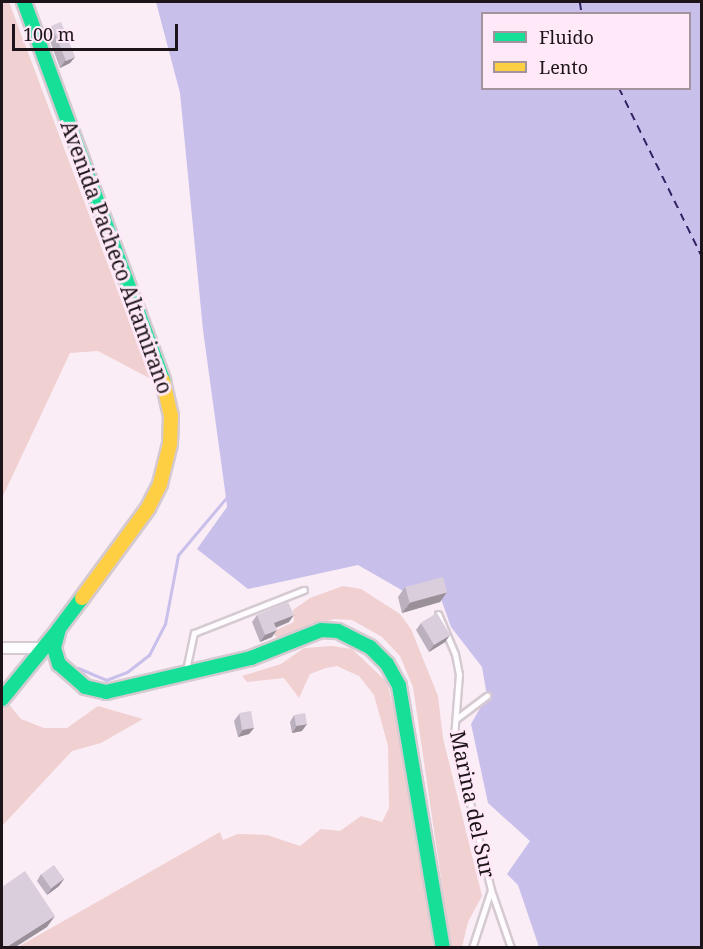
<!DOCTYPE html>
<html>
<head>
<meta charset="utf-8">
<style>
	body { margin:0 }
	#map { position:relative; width:703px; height:949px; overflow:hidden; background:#faedf6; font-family:"Noto Serif",serif }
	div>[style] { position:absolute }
	.green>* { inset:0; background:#f1d0d1 }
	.water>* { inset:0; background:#c9bfeb }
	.stream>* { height:3px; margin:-1.5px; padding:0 1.5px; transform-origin:1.5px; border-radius:1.5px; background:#c9bfeb }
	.ferry>* { height:1.5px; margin-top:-0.75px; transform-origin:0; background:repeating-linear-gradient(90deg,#322063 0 8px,transparent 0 14px) }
	.roads { filter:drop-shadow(2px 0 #d5cad1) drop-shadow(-2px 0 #d5cad1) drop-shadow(0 2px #d5cad1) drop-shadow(0 -2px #d5cad1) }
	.lane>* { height:5px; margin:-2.5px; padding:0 2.5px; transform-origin:2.5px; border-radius:2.5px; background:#fefcfe }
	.street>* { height:10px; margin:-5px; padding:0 5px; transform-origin:5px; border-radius:5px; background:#fefcfe }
	.fast>* { height:14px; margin:-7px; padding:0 7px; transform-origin:7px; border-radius:7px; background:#16e098 }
	.slow>* { height:14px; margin:-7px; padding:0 7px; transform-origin:7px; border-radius:7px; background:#ffcf43 }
	.wall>* { inset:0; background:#bbb0bd }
	.shaded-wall>* { inset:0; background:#99909a }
	.building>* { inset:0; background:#dacddc; transform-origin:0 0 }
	span { translate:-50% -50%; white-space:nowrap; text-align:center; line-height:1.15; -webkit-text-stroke:6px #ffe8f7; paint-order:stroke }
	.street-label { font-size:21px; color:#1c1419 }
	.frame { position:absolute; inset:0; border:3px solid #1c1419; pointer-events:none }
	.legend { position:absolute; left:481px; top:12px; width:210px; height:78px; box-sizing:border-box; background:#ffe8f7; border:2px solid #a4939e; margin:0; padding:8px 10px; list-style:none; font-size:18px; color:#1c1419 }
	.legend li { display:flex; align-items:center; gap:12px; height:30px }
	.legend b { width:30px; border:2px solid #a4939e }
	.scale { position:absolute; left:12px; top:24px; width:166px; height:27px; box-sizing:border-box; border:3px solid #1c1419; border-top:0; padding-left:8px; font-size:18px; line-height:21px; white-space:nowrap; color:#1c1419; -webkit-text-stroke:4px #ffe8f7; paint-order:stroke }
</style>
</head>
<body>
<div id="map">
	<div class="green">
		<i style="clip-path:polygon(2px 2px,9px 2px,151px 379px,98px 351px,70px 353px,2px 498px)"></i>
		<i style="clip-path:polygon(343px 586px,361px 589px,400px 614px,411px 629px,438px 696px,443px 738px,482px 896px,468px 922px,462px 947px,451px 947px,413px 687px,400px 656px,382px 637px,352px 620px,334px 619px,277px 638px,272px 632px,294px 622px,293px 610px,310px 598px)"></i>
		<i style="clip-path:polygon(332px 646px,352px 649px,387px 682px,404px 749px,433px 947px,16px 948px,220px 832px,223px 840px,238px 834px,267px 835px,300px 846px,321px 829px,340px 831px,361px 816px,382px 822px,389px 808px,388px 746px,374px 695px,359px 676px,337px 666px,326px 668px,310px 674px,299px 698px,284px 678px,247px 682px,242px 676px,281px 664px,304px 648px)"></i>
		<i style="clip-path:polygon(2px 696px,21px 719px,44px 728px,67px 728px,98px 706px,143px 719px,101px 743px,72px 751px,2px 826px)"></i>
	</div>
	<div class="water">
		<i style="clip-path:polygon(evenodd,156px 2px,701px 2px,701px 947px,539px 947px,518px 885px,507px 874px,530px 841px,488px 803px,471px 724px,487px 696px,482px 667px,451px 627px,436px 585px,405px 592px,358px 565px,248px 589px,197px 549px,227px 507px,226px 498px,203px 330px,180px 93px,156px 2px,482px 14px,690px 14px,690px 88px,482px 88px,482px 14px)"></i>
	</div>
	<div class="stream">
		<i style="left:78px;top:668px;width:30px;rotate:23deg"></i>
		<i style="left:106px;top:680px;width:22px;rotate:-21deg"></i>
		<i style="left:127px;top:672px;width:28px;rotate:-38deg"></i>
		<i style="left:149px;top:655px;width:35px;rotate:-63deg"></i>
		<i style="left:165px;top:624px;width:70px;rotate:-79.3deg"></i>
		<i style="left:178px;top:555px;width:75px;rotate:-49.9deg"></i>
	</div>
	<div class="ferry">
		<i style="left:580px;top:2px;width:12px;rotate:81deg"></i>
		<i style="left:619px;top:88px;width:188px;rotate:63.8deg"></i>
	</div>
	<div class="roads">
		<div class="lane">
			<i style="left:438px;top:614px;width:43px;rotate:67deg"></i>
			<i style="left:455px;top:654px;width:20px;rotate:79deg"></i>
			<i style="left:459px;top:674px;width:63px;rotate:94.5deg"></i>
			<i style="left:454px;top:737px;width:157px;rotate:76.4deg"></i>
			<i style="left:491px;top:890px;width:61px;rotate:71deg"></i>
			<i style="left:186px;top:670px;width:38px;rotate:-78deg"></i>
			<i style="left:194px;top:633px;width:118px;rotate:-21.4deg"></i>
			<i style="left:456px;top:719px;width:39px;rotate:-37deg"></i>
			<i style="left:472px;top:948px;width:61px;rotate:-71.9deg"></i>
		</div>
		<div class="street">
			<i style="left:2px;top:648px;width:41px"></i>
		</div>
		<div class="fast">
			<i style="left:24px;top:2px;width:403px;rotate:69.8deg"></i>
			<i style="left:82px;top:598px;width:39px;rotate:127deg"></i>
			<i style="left:59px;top:629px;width:20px;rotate:105deg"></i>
			<i style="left:54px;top:648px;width:17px;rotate:73deg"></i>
			<i style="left:59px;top:664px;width:35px;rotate:41deg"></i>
			<i style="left:85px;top:687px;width:22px;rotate:13deg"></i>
			<i style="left:106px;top:692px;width:149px;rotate:-13.2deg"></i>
			<i style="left:251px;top:658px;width:75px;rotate:-21.8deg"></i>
			<i style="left:321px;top:630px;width:17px;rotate:3deg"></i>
			<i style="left:338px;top:631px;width:36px;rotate:27deg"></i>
			<i style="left:370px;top:647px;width:24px;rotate:45deg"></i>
			<i style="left:387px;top:664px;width:25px;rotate:61deg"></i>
			<i style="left:399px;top:686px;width:266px;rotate:80.5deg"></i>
			<i style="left:2px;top:699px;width:90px;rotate:-50.8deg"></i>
		</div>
		<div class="slow">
			<i style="left:82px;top:598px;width:112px;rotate:-53.7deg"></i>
			<i style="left:148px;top:508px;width:27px;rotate:-63deg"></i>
			<i style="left:160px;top:484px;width:41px;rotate:-76deg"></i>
			<i style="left:170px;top:444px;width:28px;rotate:-88deg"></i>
			<i style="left:171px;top:416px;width:37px;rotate:-103deg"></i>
		</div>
	</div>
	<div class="wall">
		<i style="clip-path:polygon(52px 26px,75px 57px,70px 63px,60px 68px,47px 33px)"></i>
		<i style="clip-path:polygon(405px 587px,447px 592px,440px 602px,402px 613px,398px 597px)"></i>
		<i style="clip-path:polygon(257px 615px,289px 622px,276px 628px,272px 637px,260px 642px,252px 622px)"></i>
		<i style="clip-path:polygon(421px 623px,450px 635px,445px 642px,429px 652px,416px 630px)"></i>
		<i style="clip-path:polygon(239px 714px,254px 728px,249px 734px,238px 737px,234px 721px)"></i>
		<i style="clip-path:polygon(294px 715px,302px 731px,292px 733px,290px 722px)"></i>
		<i style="clip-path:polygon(41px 874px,64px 879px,59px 886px,47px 895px,37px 881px)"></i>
	</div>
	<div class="shaded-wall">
		<i style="clip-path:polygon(75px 57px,70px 63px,60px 68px,65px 61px)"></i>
		<i style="clip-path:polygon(447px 592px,440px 602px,402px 613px,410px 603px)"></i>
		<i style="clip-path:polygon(294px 615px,289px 622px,269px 630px,274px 623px)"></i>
		<i style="clip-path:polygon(277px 630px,272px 637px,260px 642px,265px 635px)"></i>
		<i style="clip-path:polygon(450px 635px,445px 642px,429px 652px,434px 645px)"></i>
		<i style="clip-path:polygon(307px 724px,302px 731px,292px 733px,297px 726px)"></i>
		<i style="clip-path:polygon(254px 728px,249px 734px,238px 737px,243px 730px)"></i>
		<i style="clip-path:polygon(64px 879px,59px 886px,47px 895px,52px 888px)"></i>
		<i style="clip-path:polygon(55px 916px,47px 927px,14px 948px,5px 948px)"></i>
	</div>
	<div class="building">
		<i style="left:61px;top:22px;width:38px;height:10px;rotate:68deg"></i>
		<i style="left:443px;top:577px;width:16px;height:39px;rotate:75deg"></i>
		<i style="clip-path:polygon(288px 602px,294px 615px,274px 623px,277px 630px,265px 635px,257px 615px)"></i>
		<i style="left:437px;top:613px;width:26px;height:19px;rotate:59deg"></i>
		<i style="left:251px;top:711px;width:17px;height:12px;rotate:80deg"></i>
		<i style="left:305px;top:713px;width:11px;height:11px;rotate:80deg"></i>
		<i style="left:54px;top:865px;width:17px;height:16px;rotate:54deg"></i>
		<i style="clip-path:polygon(25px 871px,55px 916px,5px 948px,2px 948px,2px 887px)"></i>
	</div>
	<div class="street-label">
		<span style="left:117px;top:257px;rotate:70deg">Avenida Pacheco Altamirano</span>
		<span style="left:473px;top:804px;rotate:78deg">Marina del Sur</span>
	</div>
	<div class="frame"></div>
	<ul class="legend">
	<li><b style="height:8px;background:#16e098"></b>Fluido</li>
	<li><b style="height:8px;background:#ffcf43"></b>Lento</li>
	</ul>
	<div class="scale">100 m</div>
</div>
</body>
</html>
